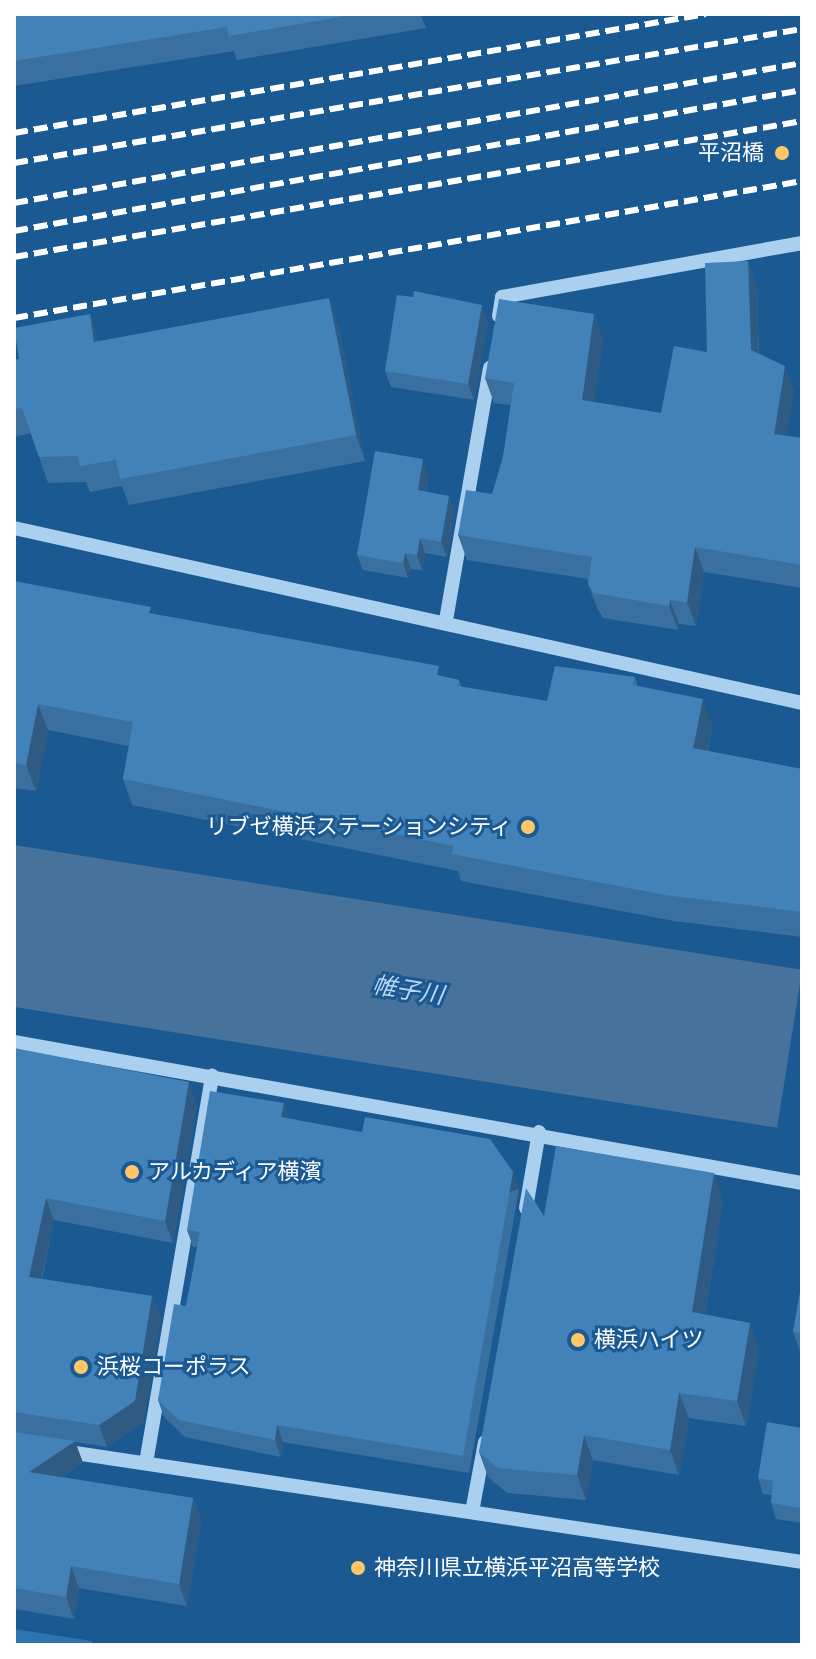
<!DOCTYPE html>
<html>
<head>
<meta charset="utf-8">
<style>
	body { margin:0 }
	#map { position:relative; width:816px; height:1659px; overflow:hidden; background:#1a5992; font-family:Poppins,"Noto Sans JP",sans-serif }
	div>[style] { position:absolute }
	.green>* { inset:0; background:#2d73b0 }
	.water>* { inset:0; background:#46729b; transform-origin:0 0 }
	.minor>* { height:14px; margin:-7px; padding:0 7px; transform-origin:7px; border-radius:7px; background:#aacfef }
	.rail>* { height:6px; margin-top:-3px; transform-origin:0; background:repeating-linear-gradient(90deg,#fff 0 14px,transparent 0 20px) }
	.wall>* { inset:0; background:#3a709f }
	.shaded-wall>* { inset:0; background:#2f5b82; transform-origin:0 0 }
	.building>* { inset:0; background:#4382b9 }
	.dots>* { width:22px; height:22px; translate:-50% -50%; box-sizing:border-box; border:4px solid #1a5992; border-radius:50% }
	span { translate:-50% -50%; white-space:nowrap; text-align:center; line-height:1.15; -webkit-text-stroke:6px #1a5992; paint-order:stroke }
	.poi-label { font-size:22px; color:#fff }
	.right { translate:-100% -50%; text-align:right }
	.left { translate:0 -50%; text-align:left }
	.water-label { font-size:24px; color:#b7d9f6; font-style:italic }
	.frame { position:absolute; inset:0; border:16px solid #fff; pointer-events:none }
</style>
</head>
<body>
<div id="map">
	<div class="green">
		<i style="clip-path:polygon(14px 1629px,92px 1641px,92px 1645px,14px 1645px)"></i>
	</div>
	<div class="water">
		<i style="left:14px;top:845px;width:798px;height:160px;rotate:9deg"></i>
	</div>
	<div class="minor">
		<i style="left:499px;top:316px;width:19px;rotate:-81deg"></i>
		<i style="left:502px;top:297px;width:305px;rotate:-10.2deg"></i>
		<i style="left:14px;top:528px;width:807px;rotate:12.52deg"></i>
		<i style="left:446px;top:620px;width:256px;rotate:-80.1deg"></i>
		<i style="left:14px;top:1042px;width:801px;rotate:10.14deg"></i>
		<i style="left:526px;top:1208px;width:77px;rotate:-80.3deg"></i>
		<i style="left:62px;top:1451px;width:748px;rotate:8.53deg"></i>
		<i style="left:146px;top:1463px;width:393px;rotate:-80.3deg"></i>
		<i style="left:472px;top:1512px;width:71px;rotate:-79.5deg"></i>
	</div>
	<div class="rail">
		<i style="left:14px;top:133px;width:702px;rotate:-9.76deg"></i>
		<i style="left:14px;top:163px;width:799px;rotate:-9.65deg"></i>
		<i style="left:14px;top:203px;width:800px;rotate:-10.07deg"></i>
		<i style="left:14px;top:231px;width:801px;rotate:-10.14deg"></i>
		<i style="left:14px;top:257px;width:800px;rotate:-9.79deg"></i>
		<i style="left:14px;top:318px;width:800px;rotate:-9.86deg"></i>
	</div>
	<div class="wall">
		<i style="clip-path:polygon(14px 14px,420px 14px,426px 28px,237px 60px,234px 51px,14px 86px)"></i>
		<i style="clip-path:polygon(748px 261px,757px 286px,759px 354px,794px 390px,786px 436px,802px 438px,802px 588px,704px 572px,696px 626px,679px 624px,678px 630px,603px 618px,597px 608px,588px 584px,588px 579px,467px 560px,458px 535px,492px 494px,503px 457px,511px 405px,494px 403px,485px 378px,603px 339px,594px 402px,661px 413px,707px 352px)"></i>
		<i style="clip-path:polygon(488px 321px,474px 400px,391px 387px,385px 371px)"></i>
		<i style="clip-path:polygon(338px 324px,365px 461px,129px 505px,122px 486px,90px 492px,86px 482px,48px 483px,31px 433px,14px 437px,14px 360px,99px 341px)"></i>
		<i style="clip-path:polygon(428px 475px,426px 492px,455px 511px,447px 557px,425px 553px,422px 570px,411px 569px,408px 578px,363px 570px,357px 555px)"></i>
		<i style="clip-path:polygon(14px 581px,153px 614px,459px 680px,462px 687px,547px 701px,635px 677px,638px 686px,712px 726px,708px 751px,802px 769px,802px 937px,674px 921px,461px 881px,458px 871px,132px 805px,123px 779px,129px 746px,48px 730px,36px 791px,14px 788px)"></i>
		<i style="clip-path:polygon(14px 1048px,197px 1105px,173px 1243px,54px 1220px,42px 1279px,152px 1296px,161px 1318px,143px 1423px,107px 1447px,75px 1442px,83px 1463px,62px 1477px,193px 1498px,201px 1520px,187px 1606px,79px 1588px,74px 1619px,14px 1609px)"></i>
		<i style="clip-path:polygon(289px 1118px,519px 1189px,469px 1473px,283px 1442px,281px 1457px,185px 1437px,164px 1417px,158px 1400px,186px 1306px,198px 1247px,193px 1247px,187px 1230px)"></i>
		<i style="clip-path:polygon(723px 1199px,705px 1315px,759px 1348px,746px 1426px,689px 1418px,679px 1475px,593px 1460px,586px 1500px,507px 1493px,488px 1477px,479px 1452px,544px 1216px)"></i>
		<i style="clip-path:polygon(802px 1281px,802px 1351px,800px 1351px,793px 1332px)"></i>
		<i style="clip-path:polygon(802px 1428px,802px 1523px,776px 1519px,771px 1503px,772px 1495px,763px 1494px,758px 1478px)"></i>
	</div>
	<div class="shaded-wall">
		<i style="clip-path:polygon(748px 261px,757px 286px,759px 375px,751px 350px)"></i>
		<i style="clip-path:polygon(329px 298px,338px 324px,365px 461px,356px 435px)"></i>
		<i style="clip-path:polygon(482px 305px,488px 321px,474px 400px,468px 384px)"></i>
		<i style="clip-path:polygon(90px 314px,99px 339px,104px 367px,94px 342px)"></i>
		<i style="clip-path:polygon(594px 314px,603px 339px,591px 425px,582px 400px)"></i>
		<i style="clip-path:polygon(785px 366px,794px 390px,783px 458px,774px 434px)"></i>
		<i style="clip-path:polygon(423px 459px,428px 475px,423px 506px,418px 490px)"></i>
		<i style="clip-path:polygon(449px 496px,455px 511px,447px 557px,441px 542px)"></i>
		<i style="clip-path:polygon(420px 538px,425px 553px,422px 570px,417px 555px)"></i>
		<i style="clip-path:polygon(695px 547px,704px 572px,696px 626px,687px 602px)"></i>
		<i style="clip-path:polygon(405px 553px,411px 569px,408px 578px,403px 563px)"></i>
		<i style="clip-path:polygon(670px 600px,679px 624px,678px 630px,669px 606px)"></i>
		<i style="clip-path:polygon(703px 699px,712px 726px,703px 774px,693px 748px)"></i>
		<i style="clip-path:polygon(38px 704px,48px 730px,36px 791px,26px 765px)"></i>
		<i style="clip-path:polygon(189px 1082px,197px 1105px,173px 1243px,165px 1221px)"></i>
		<i style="clip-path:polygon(284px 1103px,290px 1120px,281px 1117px)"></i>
		<i style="left:513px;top:1172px;width:18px;height:288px;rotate:71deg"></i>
		<i style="clip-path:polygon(714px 1173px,723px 1199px,701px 1338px,692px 1312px)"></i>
		<i style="clip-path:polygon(46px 1198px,54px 1220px,37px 1299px,29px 1277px)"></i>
		<i style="clip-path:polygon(152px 1296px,161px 1318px,143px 1423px,107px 1447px,99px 1425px)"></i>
		<i style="clip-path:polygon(750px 1323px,759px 1348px,746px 1426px,737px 1401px)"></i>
		<i style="clip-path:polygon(679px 1393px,689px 1418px,679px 1475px,670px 1450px)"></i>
		<i style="clip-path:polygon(277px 1425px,283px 1442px,281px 1457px,275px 1440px)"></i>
		<i style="clip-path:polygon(584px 1435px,593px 1460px,586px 1500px,577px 1475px)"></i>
		<i style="clip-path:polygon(75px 1441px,83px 1463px,37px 1494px,29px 1472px)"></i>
		<i style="clip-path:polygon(193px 1498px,201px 1520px,187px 1606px,179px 1584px)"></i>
		<i style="clip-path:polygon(71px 1566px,79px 1588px,74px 1619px,66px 1597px)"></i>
	</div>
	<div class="building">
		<i style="clip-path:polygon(14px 14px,357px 14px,229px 36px,227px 27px,14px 61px)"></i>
		<i style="clip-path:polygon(748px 261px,751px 350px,785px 366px,774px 434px,802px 438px,802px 565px,695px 547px,687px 602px,670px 600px,669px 606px,594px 593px,588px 584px,592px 557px,458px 535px,466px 490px,492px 494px,503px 457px,514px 383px,485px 378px,499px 299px,594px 314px,582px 400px,661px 413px,674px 346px,707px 352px,705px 263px)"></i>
		<i style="clip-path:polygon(414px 291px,482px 305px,468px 384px,385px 371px,397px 295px,413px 297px)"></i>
		<i style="clip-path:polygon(329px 298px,356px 435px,120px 479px,116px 460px,80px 466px,78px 456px,39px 457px,22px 408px,14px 409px,14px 360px,19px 359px,14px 328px,90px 314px,94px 342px)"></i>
		<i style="clip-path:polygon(375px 451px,423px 459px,418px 490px,449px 496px,441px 542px,420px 538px,417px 555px,405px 553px,403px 563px,357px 555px)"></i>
		<i style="clip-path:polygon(14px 581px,151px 607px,149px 613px,439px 666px,437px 675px,459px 680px,458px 686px,547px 701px,555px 666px,635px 677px,633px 685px,703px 699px,693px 748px,802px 769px,802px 912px,665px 895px,452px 854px,454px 846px,123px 779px,133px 722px,38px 704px,26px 765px,14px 763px)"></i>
		<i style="clip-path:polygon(14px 1048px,189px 1082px,165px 1221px,46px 1198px,29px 1277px,152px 1296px,135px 1401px,99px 1425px,14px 1412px)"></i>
		<i style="clip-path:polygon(210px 1091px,284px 1103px,281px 1117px,362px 1132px,365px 1117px,490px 1139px,513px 1172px,463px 1456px,277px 1425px,275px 1440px,179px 1420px,158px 1400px,174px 1304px,186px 1306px,200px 1232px,187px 1230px)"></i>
		<i style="clip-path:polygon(556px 1146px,714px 1173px,692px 1312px,750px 1323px,737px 1401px,679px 1393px,670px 1450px,584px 1435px,577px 1475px,498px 1468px,479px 1452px,526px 1188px,544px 1216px)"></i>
		<i style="clip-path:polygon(802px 1281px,802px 1333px,793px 1332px)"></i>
		<i style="clip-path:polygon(767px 1422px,802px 1428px,802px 1508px,771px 1503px,773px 1481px,758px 1478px)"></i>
		<i style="clip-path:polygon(14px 1432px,75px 1441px,29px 1472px,193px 1498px,179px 1584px,71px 1566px,66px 1597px,14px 1588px)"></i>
	</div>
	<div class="dots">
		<i style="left:782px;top:153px;background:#ffc768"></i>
		<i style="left:528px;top:827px;background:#ffc768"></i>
		<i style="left:132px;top:1172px;background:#ffc768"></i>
		<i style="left:578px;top:1340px;background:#ffc768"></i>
		<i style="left:81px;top:1367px;background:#ffc768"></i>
		<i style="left:358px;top:1568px;background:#ffc768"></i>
	</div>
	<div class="poi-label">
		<span class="right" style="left:764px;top:153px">平沼橋</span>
		<span class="right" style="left:512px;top:827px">リブゼ横浜ステーションシティ</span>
		<span class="left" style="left:148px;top:1172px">アルカディア横濱</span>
		<span class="left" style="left:594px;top:1340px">横浜ハイツ</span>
		<span class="left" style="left:97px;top:1367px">浜桜コーポラス</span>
		<span class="left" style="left:374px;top:1568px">神奈川県立横浜平沼高等学校</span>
	</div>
	<div class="water-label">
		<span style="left:408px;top:990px;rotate:9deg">帷子川</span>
	</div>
	<div class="frame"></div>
</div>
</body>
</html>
